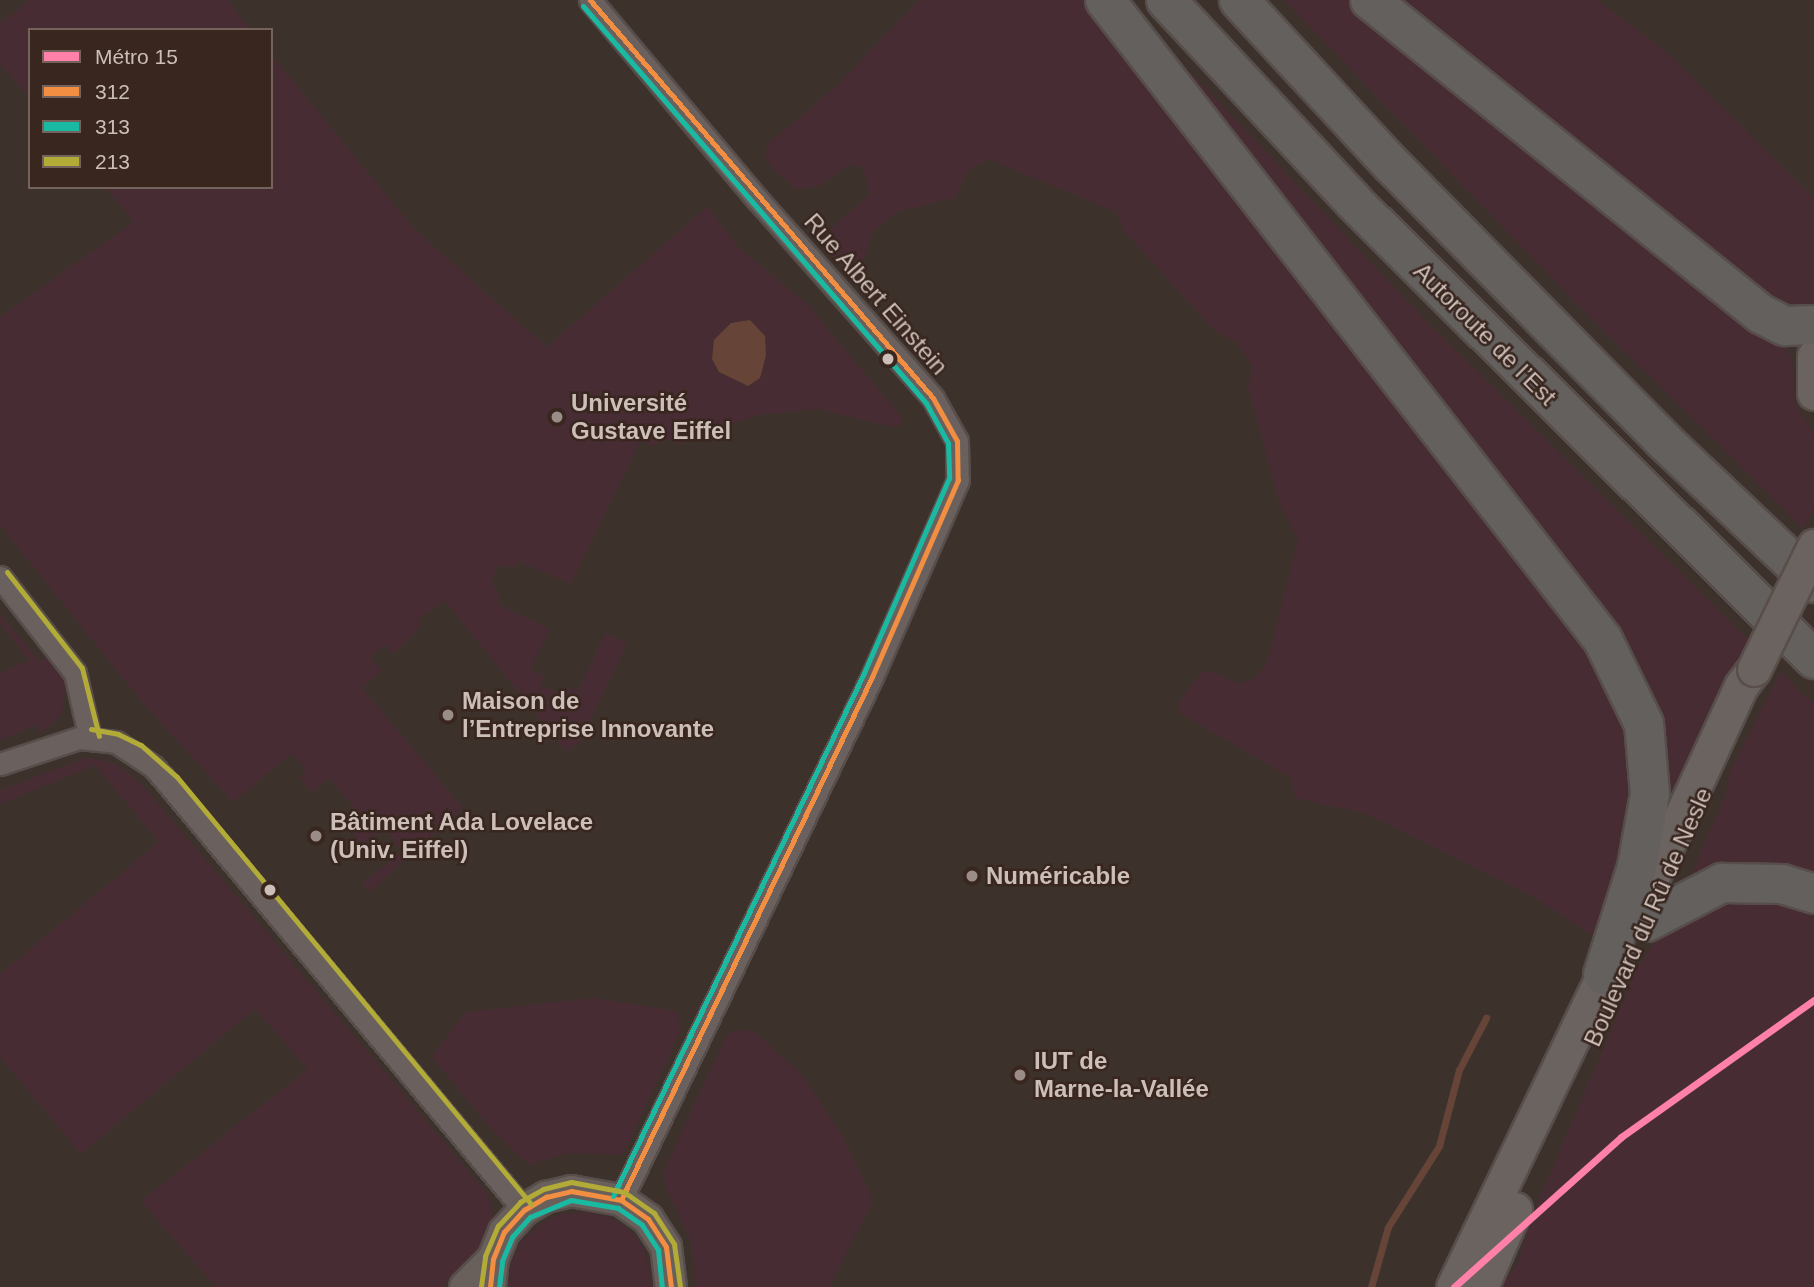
<!DOCTYPE html>
<html>
<head>
<meta charset="utf-8">
<style>
	body { margin:0 }
	#map { position:relative; width:1814px; height:1287px; overflow:hidden; background:#3d312c; font-family:Helvetica,sans-serif }
	div>[style] { position:absolute }
	.green>* { inset:0; background:#472d33 }
	.water>* { inset:0; background:#664538 }
	.stream>* { height:7px; margin:-3.5px; padding:0 3.5px; transform-origin:3.5px; border-radius:3.5px; background:#664538 }
	.roads { filter:drop-shadow(2px 0 #574e4b) drop-shadow(-2px 0 #574e4b) drop-shadow(0 2px #574e4b) drop-shadow(0 -2px #574e4b) }
	.street>* { height:21px; margin:-10.5px; padding:0 10.5px; transform-origin:10.5px; border-radius:10.5px; background:#6a615e }
	.secondary>* { height:30px; margin:-15px; padding:0 15px; transform-origin:15px; border-radius:15px; background:#69605c }
	.primary>* { height:33px; margin:-16.5px; padding:0 16.5px; transform-origin:16.5px; border-radius:16.5px; background:#6b6360 }
	.highway>* { height:38px; margin:-19px; padding:0 19px; transform-origin:19px; border-radius:19px; background:#63605e }
	.bridges { filter:drop-shadow(2px 0 #594e4a) drop-shadow(-2px 0 #594e4a) drop-shadow(0 2px #594e4a) drop-shadow(0 -2px #594e4a) }
	.primary-bridge>* { height:33px; margin:-16.5px; padding:0 16.5px; transform-origin:16.5px; border-radius:16.5px; background:#6b6360 }
	.bus-1>* { height:5px; margin:-2.5px; padding:0 2.5px; transform-origin:2.5px; border-radius:2.5px; background:#f28e42 }
	.bus-2>* { height:5px; margin:-2.5px; padding:0 2.5px; transform-origin:2.5px; border-radius:2.5px; background:#1ab9a2 }
	.bus-3>* { height:5px; margin:-2.5px; padding:0 2.5px; transform-origin:2.5px; border-radius:2.5px; background:#b2ab37 }
	.metro-1>* { height:7px; margin:-3.5px; padding:0 3.5px; transform-origin:3.5px; border-radius:3.5px; background:#ff80a8 }
	.dots>* { width:19px; height:19px; translate:-50% -50%; box-sizing:border-box; border:4px solid #38261f; border-radius:50% }
	span { translate:-50% -50%; white-space:nowrap; text-align:center; line-height:1.15; -webkit-text-stroke:5px #38261f; paint-order:stroke }
	.street-label { font-size:24px; color:#ccbeb8 }
	.poi-label { font-size:24px; color:#ccbeb8; font-weight:700 }
	.left { translate:0 -50%; text-align:left }
	.legend { position:absolute; left:28px; top:28px; width:245px; height:161px; box-sizing:border-box; background:#38261f; border:2px solid #73635c; margin:0; padding:9px 12px; list-style:none; font-size:21px; color:#ccbeb8 }
	.legend li { display:flex; align-items:center; gap:14px; height:35px }
	.legend b { width:35px; border:2px solid #73635c }
</style>
</head>
<body>
<div id="map">
	<div class="green">
		<i style="clip-path:polygon(30px 0,227px 0,251px 30px,30px 30px,30px 99px,0 64px,0 24px)"></i>
		<i style="clip-path:polygon(920px 0,1089px 0,1577px 623px,1628px 726px,1636px 800px,1598px 939px,1529px 894px,1364px 813px,1295px 798px,1291px 778px,1180px 713px,1180px 701px,1202px 672px,1213px 672px,1238px 684px,1253px 679px,1267px 664px,1298px 540px,1279px 502px,1248px 386px,1253px 367px,1236px 342px,1215px 331px,1123px 230px,1116px 212px,988px 159px,969px 171px,955px 198px,898px 212px,873px 231px,858px 277px,852px 278px,822px 243px,823px 236px,870px 194px,863px 167px,850px 164px,819px 186px,796px 189px,771px 166px,765px 157px,767px 145px,833px 89px)"></i>
		<i style="clip-path:polygon(1284px 0,1350px 0,1778px 333px,1792px 359px,1795px 402px,1814px 436px,1814px 508px,1803px 529px,1570px 297px)"></i>
		<i style="clip-path:polygon(1398px 0,1597px 0,1661px 47px,1814px 198px,1814px 308px,1802px 314px,1775px 302px)"></i>
		<i style="clip-path:polygon(1159px 39px,1430px 325px,1750px 641px,1665px 821px,1659px 749px)"></i>
		<i style="clip-path:polygon(271px 54px,414px 229px,547px 347px,708px 206px,738px 247px,807px 304px,902px 418px,900px 425px,893px 427px,817px 409px,760px 415px,711px 430px,691px 429px,680px 445px,664px 437px,653px 447px,640px 441px,571px 584px,518px 561px,515px 567px,499px 566px,491px 582px,500px 597px,497px 604px,550px 629px,530px 669px,544px 676px,540px 685px,564px 695px,568px 687px,578px 691px,606px 633px,627px 643px,579px 743px,566px 751px,445px 601px,417px 620px,421px 626px,393px 654px,385px 645px,370px 657px,382px 671px,362px 688px,463px 808px,369px 892px,362px 884px,402px 851px,383px 828px,362px 844px,348px 828px,361px 816px,330px 778px,312px 792px,299px 777px,306px 770px,292px 753px,233px 802px,142px 702px,0 525px,0 317px,134px 222px,105px 187px,271px 187px)"></i>
		<i style="clip-path:polygon(0 614px,40px 662px,49px 655px,63px 674px,66px 689px,62px 712px,53px 724px,40px 733px,37px 725px,0 740px,0 673px,29px 660px,0 623px)"></i>
		<i style="clip-path:polygon(1780px 672px,1814px 704px,1814px 873px,1779px 869px,1694px 880px,1692px 873px,1726px 794px,1730px 771px)"></i>
		<i style="clip-path:polygon(88px 757px,114px 763px,139px 781px,487px 1193px,493px 1212px,492px 1233px,470px 1265px,441px 1287px,216px 1287px,141px 1201px,308px 1069px,255px 1009px,81px 1154px,0 1057px,0 974px,159px 842px,95px 765px,0 804px,0 790px)"></i>
		<i style="clip-path:polygon(1722px 897px,1782px 904px,1814px 915px,1814px 1287px,1501px 1287px,1518px 1262px,1532px 1216px,1638px 967px,1673px 915px)"></i>
		<i style="clip-path:polygon(594px 998px,676px 1011px,681px 1030px,623px 1155px,568px 1153px,529px 1165px,492px 1130px,432px 1057px,465px 1012px)"></i>
		<i style="clip-path:polygon(738px 1030px,754px 1031px,805px 1078px,843px 1137px,870px 1194px,872px 1202px,829px 1287px,695px 1287px,692px 1243px,666px 1188px,664px 1170px,727px 1034px)"></i>
		<i style="clip-path:polygon(585px 1212px,609px 1217px,629px 1230px,644px 1248px,653px 1287px,508px 1287px,511px 1262px,522px 1241px,540px 1224px,561px 1214px)"></i>
	</div>
	<div class="water">
		<i style="clip-path:polygon(750px 320px,765px 336px,766px 355px,760px 378px,748px 386px,719px 372px,712px 359px,714px 340px,731px 323px)"></i>
	</div>
	<div class="stream">
		<i style="left:1371px;top:1287px;width:62px;rotate:-74.2deg"></i>
		<i style="left:1388px;top:1227px;width:96px;rotate:-57.8deg"></i>
		<i style="left:1439px;top:1146px;width:79px;rotate:-75.3deg"></i>
		<i style="left:1459px;top:1070px;width:59px;rotate:-62.6deg"></i>
	</div>
	<div class="roads">
		<div class="street">
			<i style="left:590px;top:0;width:261px;rotate:50deg"></i>
			<i style="left:758px;top:200px;width:264px;rotate:48.5deg"></i>
			<i style="left:933px;top:398px;width:49px;rotate:60.8deg"></i>
			<i style="left:957px;top:441px;width:39px;rotate:89deg"></i>
			<i style="left:958px;top:480px;width:215px;rotate:113.6deg"></i>
			<i style="left:872px;top:677px;width:580px;rotate:115.64deg"></i>
			<i style="left:0;top:577px;width:122px;rotate:52deg"></i>
			<i style="left:75px;top:673px;width:67px;rotate:77deg"></i>
			<i style="left:0;top:764px;width:83px;rotate:-18.2deg"></i>
			<i style="left:79px;top:738px;width:37px;rotate:6deg"></i>
			<i style="left:116px;top:742px;width:45px;rotate:33.3deg"></i>
			<i style="left:154px;top:767px;width:577px;rotate:50.13deg"></i>
		</div>
		<div class="secondary">
			<i style="left:465px;top:1287px;width:40px;rotate:-45deg"></i>
			<i style="left:490px;top:1287px;width:28px;rotate:-84deg"></i>
			<i style="left:493px;top:1259px;width:29px;rotate:-68deg"></i>
			<i style="left:504px;top:1232px;width:30px;rotate:-48deg"></i>
			<i style="left:524px;top:1210px;width:26px;rotate:-31deg"></i>
			<i style="left:546px;top:1197px;width:26px;rotate:-13deg"></i>
			<i style="left:571px;top:1191px;width:51px;rotate:10.2deg"></i>
			<i style="left:621px;top:1200px;width:33px;rotate:35deg"></i>
			<i style="left:648px;top:1219px;width:33px;rotate:57deg"></i>
			<i style="left:666px;top:1247px;width:40px;rotate:82.9deg"></i>
		</div>
		<div class="primary">
			<i style="left:1814px;top:356px;width:37px;rotate:90deg"></i>
			<i style="left:1637px;top:911px;width:248px;rotate:-65.2deg"></i>
			<i style="left:1741px;top:686px;width:21px;rotate:-53deg"></i>
			<i style="left:1453px;top:1287px;width:346px;rotate:-64.3deg"></i>
			<i style="left:1603px;top:975px;width:25px;rotate:-56deg"></i>
			<i style="left:1481px;top:1287px;width:85px;rotate:-66.4deg"></i>
		</div>
		<div class="highway">
			<i style="left:1105px;top:0;width:811px;rotate:52.11deg"></i>
			<i style="left:1603px;top:640px;width:93px;rotate:64deg"></i>
			<i style="left:1644px;top:724px;width:70px;rotate:85.1deg"></i>
			<i style="left:1650px;top:794px;width:74px;rotate:100.1deg"></i>
			<i style="left:1637px;top:867px;width:113px;rotate:107.5deg"></i>
			<i style="left:1166px;top:0;width:277px;rotate:47deg"></i>
			<i style="left:1355px;top:203px;width:647px;rotate:44.81deg"></i>
			<i style="left:1239px;top:0;width:224px;rotate:47.2deg"></i>
			<i style="left:1391px;top:164px;width:388px;rotate:45.4deg"></i>
			<i style="left:1663px;top:440px;width:208px;rotate:43.4deg"></i>
			<i style="left:1370px;top:0;width:501px;rotate:38.77deg"></i>
			<i style="left:1761px;top:314px;width:27px;rotate:27deg"></i>
			<i style="left:1785px;top:326px;width:29px;rotate:-2deg"></i>
			<i style="left:1647px;top:922px;width:85px;rotate:-27.5deg"></i>
			<i style="left:1722px;top:883px;width:60px;rotate:1deg"></i>
			<i style="left:1782px;top:884px;width:34px;rotate:17deg"></i>
		</div>
	</div>
	<div class="bridges">
		<div class="primary-bridge">
			<i style="left:1754px;top:669px;width:137px;rotate:-64deg"></i>
		</div>
	</div>
	<div class="bus-1">
		<i style="left:590px;top:0;width:525px;rotate:49.24deg"></i>
		<i style="left:933px;top:398px;width:49px;rotate:60.8deg"></i>
		<i style="left:957px;top:441px;width:39px;rotate:89deg"></i>
		<i style="left:958px;top:480px;width:215px;rotate:113.6deg"></i>
		<i style="left:872px;top:677px;width:580px;rotate:115.64deg"></i>
		<i style="left:490px;top:1287px;width:28px;rotate:-84deg"></i>
		<i style="left:493px;top:1259px;width:29px;rotate:-68deg"></i>
		<i style="left:504px;top:1232px;width:30px;rotate:-48deg"></i>
		<i style="left:524px;top:1210px;width:26px;rotate:-31deg"></i>
		<i style="left:546px;top:1197px;width:26px;rotate:-13deg"></i>
		<i style="left:571px;top:1191px;width:51px;rotate:10.2deg"></i>
		<i style="left:621px;top:1200px;width:33px;rotate:35deg"></i>
		<i style="left:648px;top:1219px;width:33px;rotate:57deg"></i>
		<i style="left:666px;top:1247px;width:40px;rotate:82.9deg"></i>
	</div>
	<div class="bus-2">
		<i style="left:583px;top:6px;width:525px;rotate:49.17deg"></i>
		<i style="left:926px;top:403px;width:46px;rotate:61.2deg"></i>
		<i style="left:948px;top:443px;width:35px;rotate:88deg"></i>
		<i style="left:949px;top:478px;width:213px;rotate:113.6deg"></i>
		<i style="left:864px;top:673px;width:580px;rotate:115.64deg"></i>
		<i style="left:499px;top:1287px;width:26px;rotate:-83deg"></i>
		<i style="left:502px;top:1261px;width:26px;rotate:-67deg"></i>
		<i style="left:512px;top:1237px;width:27px;rotate:-48deg"></i>
		<i style="left:530px;top:1217px;width:44px;rotate:-22.5deg"></i>
		<i style="left:571px;top:1200px;width:48px;rotate:9.7deg"></i>
		<i style="left:618px;top:1208px;width:29px;rotate:35deg"></i>
		<i style="left:642px;top:1225px;width:30px;rotate:57deg"></i>
		<i style="left:658px;top:1250px;width:37px;rotate:84deg"></i>
	</div>
	<div class="bus-3">
		<i style="left:7px;top:572px;width:122px;rotate:52deg"></i>
		<i style="left:82px;top:668px;width:70px;rotate:76deg"></i>
		<i style="left:91px;top:729px;width:27px;rotate:10deg"></i>
		<i style="left:118px;top:734px;width:25px;rotate:26deg"></i>
		<i style="left:141px;top:745px;width:48px;rotate:41.6deg"></i>
		<i style="left:177px;top:777px;width:555px;rotate:50.34deg"></i>
		<i style="left:481px;top:1286px;width:30px;rotate:-82deg"></i>
		<i style="left:485px;top:1256px;width:33px;rotate:-67deg"></i>
		<i style="left:498px;top:1226px;width:33px;rotate:-47deg"></i>
		<i style="left:520px;top:1202px;width:26px;rotate:-29deg"></i>
		<i style="left:543px;top:1189px;width:29px;rotate:-14deg"></i>
		<i style="left:571px;top:1182px;width:54px;rotate:10.7deg"></i>
		<i style="left:624px;top:1192px;width:37px;rotate:35deg"></i>
		<i style="left:654px;top:1213px;width:37px;rotate:57deg"></i>
		<i style="left:674px;top:1244px;width:42px;rotate:81.9deg"></i>
	</div>
	<div class="metro-1">
		<i style="left:1454px;top:1287px;width:224px;rotate:-41.9deg"></i>
		<i style="left:1621px;top:1137px;width:237px;rotate:-35.4deg"></i>
	</div>
	<div class="dots">
		<i style="left:888px;top:359px;background:#ccbeb8"></i>
		<i style="left:557px;top:417px;background:#9a8d87"></i>
		<i style="left:448px;top:715px;background:#9a8d87"></i>
		<i style="left:316px;top:836px;background:#9a8d87"></i>
		<i style="left:972px;top:876px;background:#9a8d87"></i>
		<i style="left:270px;top:890px;background:#ccbeb8"></i>
		<i style="left:1020px;top:1075px;background:#9a8d87"></i>
	</div>
	<div class="street-label">
		<span style="left:876px;top:294px;rotate:49deg">Rue Albert Einstein</span>
		<span style="left:1485px;top:334px;rotate:45deg">Autoroute de l’Est</span>
		<span style="left:1648px;top:917px;rotate:-66deg">Boulevard du Rû de Nesle</span>
	</div>
	<div class="poi-label">
		<span class="left" style="left:571px;top:417px">Université<br>Gustave Eiffel</span>
		<span class="left" style="left:462px;top:715px">Maison de<br>l’Entreprise Innovante</span>
		<span class="left" style="left:330px;top:836px">Bâtiment Ada Lovelace<br>(Univ. Eiffel)</span>
		<span class="left" style="left:986px;top:876px">Numéricable</span>
		<span class="left" style="left:1034px;top:1075px">IUT de<br>Marne-la-Vallée</span>
	</div>
	<ul class="legend">
	<li><b style="height:9px;background:#ff80a8"></b>Métro 15</li>
	<li><b style="height:9px;background:#f28e42"></b>312</li>
	<li><b style="height:9px;background:#1ab9a2"></b>313</li>
	<li><b style="height:9px;background:#b2ab37"></b>213</li>
	</ul>
</div>
</body>
</html>
